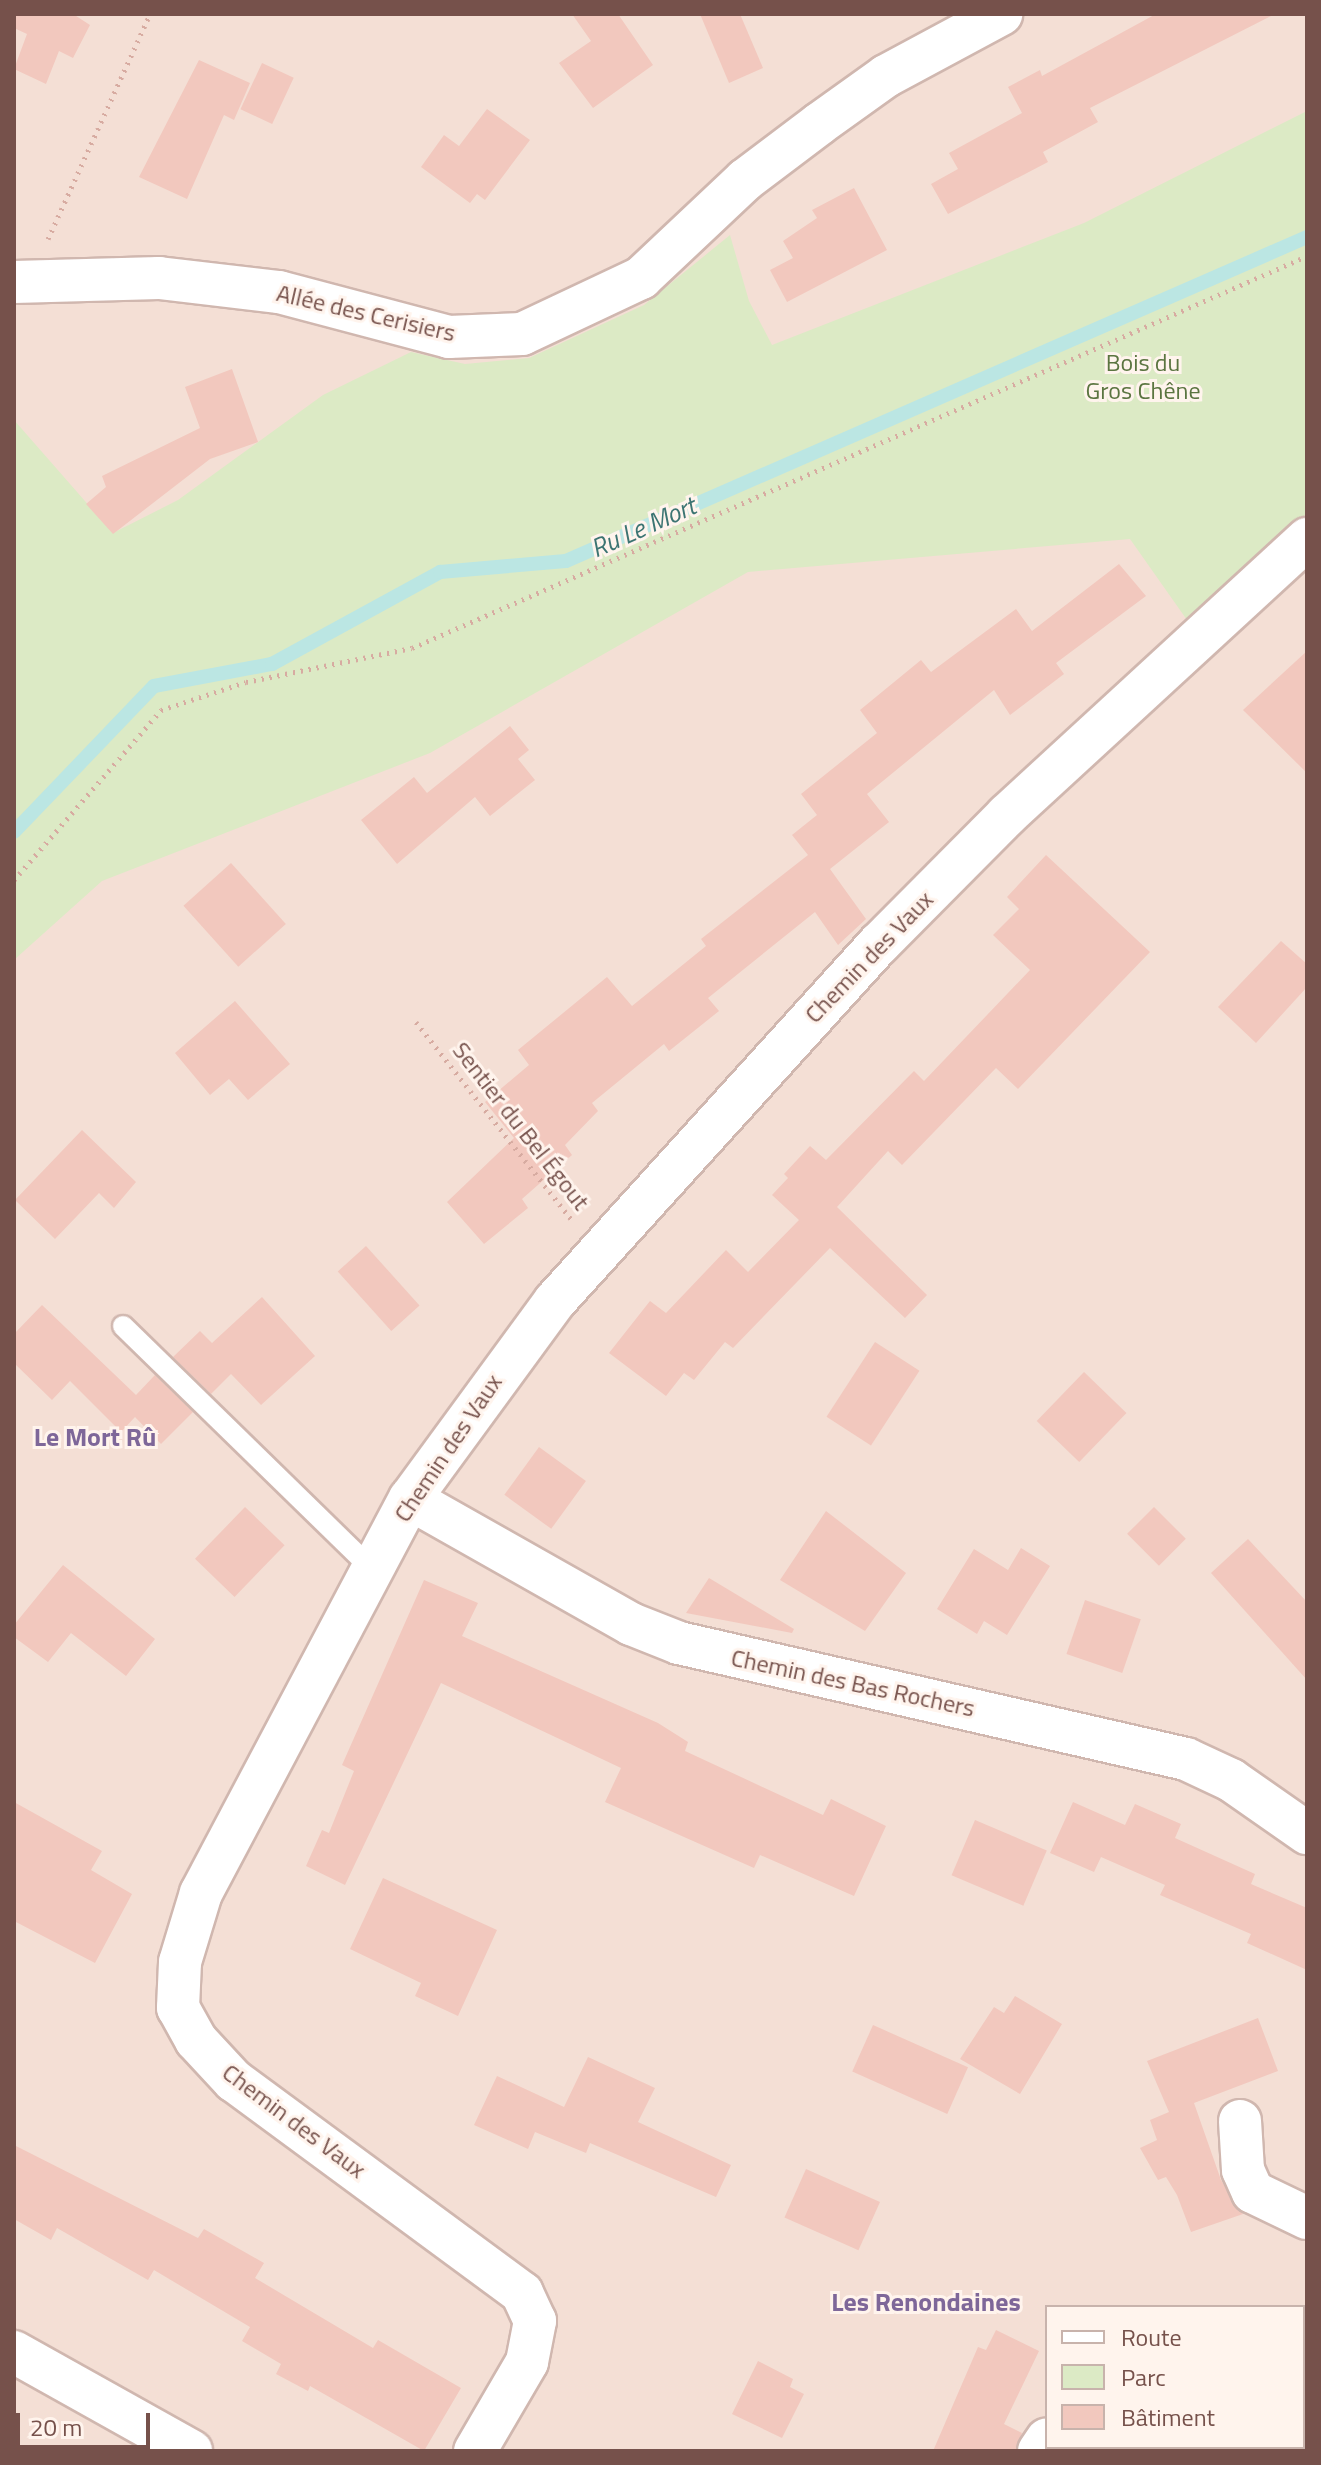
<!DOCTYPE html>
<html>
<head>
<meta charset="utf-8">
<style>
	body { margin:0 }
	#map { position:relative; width:1321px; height:2465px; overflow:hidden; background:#fcefe6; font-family:"Titillium Web",sans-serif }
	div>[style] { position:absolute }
	.residential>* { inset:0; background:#f4dfd5 }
	.green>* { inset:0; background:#dceac5 }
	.stream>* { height:14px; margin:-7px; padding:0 7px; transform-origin:7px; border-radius:7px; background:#bbe6e3 }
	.building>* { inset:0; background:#f2c8be; transform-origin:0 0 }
	.path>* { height:5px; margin-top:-2.5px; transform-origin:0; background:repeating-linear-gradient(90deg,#d7aba1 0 2px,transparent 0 8px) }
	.roads { filter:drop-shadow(2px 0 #d0b7af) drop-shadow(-2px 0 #d0b7af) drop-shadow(0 2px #d0b7af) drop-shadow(0 -2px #d0b7af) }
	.service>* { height:20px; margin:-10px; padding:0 10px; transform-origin:10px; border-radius:10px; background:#fff }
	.minor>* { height:42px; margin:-21px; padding:0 21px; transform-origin:21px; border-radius:21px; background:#fff }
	span { translate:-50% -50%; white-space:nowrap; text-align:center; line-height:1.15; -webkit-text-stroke:6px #fff4ed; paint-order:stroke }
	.street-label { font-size:24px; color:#76514b }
	.park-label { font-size:24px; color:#5b7540 }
	.water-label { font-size:26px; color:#3c7472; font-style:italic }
	.neighbourhood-label { font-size:26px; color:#7e6799; font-weight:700 }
	.frame { position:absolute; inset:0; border:16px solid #76514b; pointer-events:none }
	.legend { position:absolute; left:1045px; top:2305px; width:260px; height:144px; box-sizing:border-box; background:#fff4ed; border:2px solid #c8b3ac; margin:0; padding:10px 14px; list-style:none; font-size:24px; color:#76514b }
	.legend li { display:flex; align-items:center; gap:16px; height:40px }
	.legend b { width:40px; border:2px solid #c8b3ac }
	.scale { position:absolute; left:16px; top:2413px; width:134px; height:36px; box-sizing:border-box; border:4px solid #76514b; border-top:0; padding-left:10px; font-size:24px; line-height:28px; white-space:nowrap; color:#76514b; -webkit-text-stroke:6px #fff4ed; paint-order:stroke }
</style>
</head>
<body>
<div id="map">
	<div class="residential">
		<i style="clip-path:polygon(evenodd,14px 14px,1307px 14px,1307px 2451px,14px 2451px,14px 14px,1047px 2307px,1303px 2307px,1303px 2447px,1047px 2447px,1047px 2307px)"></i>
	</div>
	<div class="green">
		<i style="clip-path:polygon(1307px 111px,1307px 513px,1187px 620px,1130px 539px,748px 572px,430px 753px,102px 881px,14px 960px,14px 420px,113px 533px,178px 500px,323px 395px,411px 352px,465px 364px,529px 358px,644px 305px,730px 235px,749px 301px,772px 345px,1084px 223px)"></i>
	</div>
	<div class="stream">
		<i style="left:14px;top:832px;width:202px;rotate:-46.2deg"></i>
		<i style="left:154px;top:686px;width:120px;rotate:-10.6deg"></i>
		<i style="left:272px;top:664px;width:192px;rotate:-28.7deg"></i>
		<i style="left:440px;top:572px;width:126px;rotate:-5deg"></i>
		<i style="left:566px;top:561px;width:809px;rotate:-23.62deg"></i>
	</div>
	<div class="building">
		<i style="clip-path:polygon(14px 14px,73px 14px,90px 25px,73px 58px,59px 51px,46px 84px,14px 69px,27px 34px,14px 28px)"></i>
		<i style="clip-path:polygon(572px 14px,618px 14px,653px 65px,593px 108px,559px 63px,591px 41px)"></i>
		<i style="clip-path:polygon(700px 14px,740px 14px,763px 68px,729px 83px)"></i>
		<i style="clip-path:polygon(1156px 14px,1275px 14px,1090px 108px,1098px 122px,1043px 152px,1048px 162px,948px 214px,931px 184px,958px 169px,949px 153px,1022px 113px,1008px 87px,1040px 70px,1042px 76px)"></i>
		<i style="clip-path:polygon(199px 60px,250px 83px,234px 120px,224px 115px,187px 199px,139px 177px)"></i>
		<i style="left:262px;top:63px;width:35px;height:51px;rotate:25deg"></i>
		<i style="clip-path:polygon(487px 109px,530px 140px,485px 200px,477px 194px,470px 203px,421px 167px,444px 135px,459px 146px)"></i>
		<i style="clip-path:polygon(854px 188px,887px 250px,787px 302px,770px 270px,793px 258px,783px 241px,817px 218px,812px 210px)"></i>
		<i style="clip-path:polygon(232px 369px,258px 442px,210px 459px,113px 534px,86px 504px,106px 487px,102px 476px,200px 428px,185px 387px)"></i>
		<i style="clip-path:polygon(1119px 564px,1146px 596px,1056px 663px,1064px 674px,1010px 715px,994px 690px,867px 794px,889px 822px,830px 869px,866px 919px,838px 945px,815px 912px,708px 998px,719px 1011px,669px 1051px,664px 1044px,592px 1103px,598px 1111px,565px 1145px,572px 1155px,522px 1199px,528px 1208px,484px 1244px,447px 1202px,514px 1138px,485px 1102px,529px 1065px,518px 1050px,607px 977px,632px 1006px,706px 946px,701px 939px,808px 855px,792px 835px,817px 815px,801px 794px,877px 733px,860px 710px,921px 660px,931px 672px,1016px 609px,1032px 631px)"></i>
		<i style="clip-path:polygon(1307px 651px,1307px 773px,1243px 710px)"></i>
		<i style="clip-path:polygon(510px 726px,529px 750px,518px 759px,535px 780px,490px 816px,475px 797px,397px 864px,361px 820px,414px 777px,427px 793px)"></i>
		<i style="clip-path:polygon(1046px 855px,1150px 952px,1018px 1089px,996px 1068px,902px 1165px,888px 1151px,837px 1207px,927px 1295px,905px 1318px,830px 1248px,733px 1348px,725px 1342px,694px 1380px,684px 1373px,666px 1396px,609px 1353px,650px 1301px,666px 1313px,726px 1250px,748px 1272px,799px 1220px,772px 1195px,788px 1178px,784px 1174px,810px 1146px,826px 1160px,914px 1071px,924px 1081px,1030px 970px,993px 935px,1019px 909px,1007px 897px)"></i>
		<i style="left:231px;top:863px;width:82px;height:64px;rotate:48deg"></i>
		<i style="clip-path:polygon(1281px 941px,1307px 964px,1307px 987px,1256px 1043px,1218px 1007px)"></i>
		<i style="clip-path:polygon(235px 1001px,290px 1064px,248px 1100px,229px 1079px,210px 1095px,175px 1053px)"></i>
		<i style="clip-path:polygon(82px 1130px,136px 1182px,114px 1208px,99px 1193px,55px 1239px,15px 1200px)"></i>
		<i style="left:366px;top:1246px;width:80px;height:38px;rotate:48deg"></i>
		<i style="clip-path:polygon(262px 1297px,315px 1356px,261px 1405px,231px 1374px,211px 1394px,173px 1357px,200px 1331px,212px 1343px)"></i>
		<i style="clip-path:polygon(42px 1305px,136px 1395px,155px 1375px,193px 1412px,161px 1444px,135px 1417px,121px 1432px,70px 1381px,52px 1400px,14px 1363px,14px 1334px)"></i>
		<i style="left:875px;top:1342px;width:53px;height:89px;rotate:33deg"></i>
		<i style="left:1084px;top:1372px;width:59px;height:68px;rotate:44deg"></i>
		<i style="left:539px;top:1447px;width:58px;height:59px;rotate:36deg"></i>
		<i style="left:245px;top:1507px;width:55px;height:72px;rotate:44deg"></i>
		<i style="left:1154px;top:1507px;width:45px;height:38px;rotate:45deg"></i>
		<i style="clip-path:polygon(826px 1511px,906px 1573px,865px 1631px,780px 1580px)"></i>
		<i style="clip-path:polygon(1248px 1539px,1307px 1602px,1307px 1680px,1211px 1573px)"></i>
		<i style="clip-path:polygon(1021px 1548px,1050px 1566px,1007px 1635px,984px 1621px,977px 1634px,937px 1609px,974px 1549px,1008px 1570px)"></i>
		<i style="clip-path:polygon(63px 1565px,155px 1639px,126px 1676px,71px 1633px,48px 1662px,14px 1637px,14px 1625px)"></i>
		<i style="clip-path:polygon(709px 1578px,794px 1629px,792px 1633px,686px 1613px)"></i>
		<i style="clip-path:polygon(424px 1580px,478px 1603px,462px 1636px,658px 1723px,688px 1742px,685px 1751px,823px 1815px,831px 1799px,886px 1826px,854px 1896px,760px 1855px,754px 1868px,605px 1802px,621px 1768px,441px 1683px,345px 1885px,306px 1866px,322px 1830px,329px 1833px,354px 1771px,342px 1765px)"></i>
		<i style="left:1085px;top:1600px;width:59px;height:57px;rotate:19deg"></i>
		<i style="clip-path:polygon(14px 1802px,102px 1851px,91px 1870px,132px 1894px,95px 1963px,14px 1921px)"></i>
		<i style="clip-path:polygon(1073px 1802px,1125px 1825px,1135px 1804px,1181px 1824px,1175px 1838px,1255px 1874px,1251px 1884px,1307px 1908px,1307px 1970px,1247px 1943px,1251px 1934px,1160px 1895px,1165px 1885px,1101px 1857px,1094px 1872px,1050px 1853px)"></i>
		<i style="left:975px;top:1820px;width:78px;height:60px;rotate:23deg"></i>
		<i style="clip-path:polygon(383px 1878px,497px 1930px,458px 2016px,415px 1996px,421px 1983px,350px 1949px)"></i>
		<i style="clip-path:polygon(1015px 1996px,1062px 2024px,1020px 2094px,960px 2059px,994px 2007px,1004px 2013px)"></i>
		<i style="clip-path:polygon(1258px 2018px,1278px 2071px,1194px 2103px,1221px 2180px,1243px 2214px,1191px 2232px,1177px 2195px,1166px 2177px,1158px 2180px,1140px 2148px,1157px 2140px,1150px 2120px,1169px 2112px,1147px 2061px)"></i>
		<i style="left:873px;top:2025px;width:104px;height:51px;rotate:24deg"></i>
		<i style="clip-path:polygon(588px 2057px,655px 2088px,638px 2122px,731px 2165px,716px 2197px,590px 2143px,586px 2153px,535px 2132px,528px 2149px,474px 2125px,497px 2076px,564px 2107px)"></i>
		<i style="clip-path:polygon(14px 2145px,198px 2238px,204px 2229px,264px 2263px,255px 2278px,373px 2348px,378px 2340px,461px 2388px,424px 2451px,310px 2386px,308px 2391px,276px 2374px,281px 2364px,242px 2341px,250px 2327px,154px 2270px,148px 2280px,57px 2228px,51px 2240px,14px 2219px)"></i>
		<i style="left:806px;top:2169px;width:81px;height:53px;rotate:24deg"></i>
		<i style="clip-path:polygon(996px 2330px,1039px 2351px,1004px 2424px,1022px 2433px,1015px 2451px,933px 2451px,978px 2347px,986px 2350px)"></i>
		<i style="clip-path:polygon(758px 2361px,793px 2379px,790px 2387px,804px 2394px,782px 2438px,732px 2414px)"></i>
	</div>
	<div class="path">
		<i style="left:48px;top:239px;width:247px;rotate:-65.6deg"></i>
		<i style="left:14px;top:880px;width:225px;rotate:-49.1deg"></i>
		<i style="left:161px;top:710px;width:89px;rotate:-18.2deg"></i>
		<i style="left:246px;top:682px;width:169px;rotate:-11.6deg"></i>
		<i style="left:412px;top:648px;width:977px;rotate:-23.65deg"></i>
		<i style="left:416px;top:1022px;width:252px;rotate:51.8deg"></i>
	</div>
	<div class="roads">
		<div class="service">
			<i style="left:123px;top:1326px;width:347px;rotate:44.3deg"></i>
		</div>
		<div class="minor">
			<i style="left:14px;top:282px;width:145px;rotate:-1.6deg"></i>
			<i style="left:159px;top:278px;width:121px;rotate:6.7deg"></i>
			<i style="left:279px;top:292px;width:176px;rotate:14.8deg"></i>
			<i style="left:449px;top:337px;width:73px;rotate:-2.4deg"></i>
			<i style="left:522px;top:334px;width:132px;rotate:-25.2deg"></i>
			<i style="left:641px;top:278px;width:143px;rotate:-43.3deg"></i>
			<i style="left:745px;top:180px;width:93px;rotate:-37.1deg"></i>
			<i style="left:819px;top:124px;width:82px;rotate:-35.6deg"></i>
			<i style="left:886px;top:76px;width:131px;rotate:-28.3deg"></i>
			<i style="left:410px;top:1499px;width:254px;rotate:29.5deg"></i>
			<i style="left:631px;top:1624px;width:52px;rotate:21.6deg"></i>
			<i style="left:679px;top:1643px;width:520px;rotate:12.89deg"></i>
			<i style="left:1186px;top:1759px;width:50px;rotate:25deg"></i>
			<i style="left:1231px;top:1780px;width:93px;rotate:34.9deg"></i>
			<i style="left:1240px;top:2121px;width:49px;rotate:86.5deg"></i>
			<i style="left:1243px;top:2170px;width:24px;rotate:66deg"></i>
			<i style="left:1253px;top:2192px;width:60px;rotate:25.7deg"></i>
			<i style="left:14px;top:2352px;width:203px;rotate:29.2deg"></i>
			<i style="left:1226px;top:2447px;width:21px;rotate:11deg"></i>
			<i style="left:475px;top:2451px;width:103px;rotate:-59.7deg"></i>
			<i style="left:527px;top:2362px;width:42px;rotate:-79deg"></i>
			<i style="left:535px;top:2321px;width:31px;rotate:-115deg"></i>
			<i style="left:522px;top:2293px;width:358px;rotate:-143.6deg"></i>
			<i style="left:234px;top:2081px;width:56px;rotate:-132.8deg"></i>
			<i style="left:196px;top:2040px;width:37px;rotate:-119deg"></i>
			<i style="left:178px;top:2008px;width:46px;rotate:-87.5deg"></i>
			<i style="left:180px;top:1962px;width:72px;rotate:-73.1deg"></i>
			<i style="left:201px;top:1893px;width:446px;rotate:-62.1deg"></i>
			<i style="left:410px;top:1499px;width:245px;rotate:-53.8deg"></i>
			<i style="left:555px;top:1301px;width:482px;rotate:-47.8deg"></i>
			<i style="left:879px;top:944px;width:182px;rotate:-45.2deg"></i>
			<i style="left:1007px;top:815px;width:408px;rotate:-42.6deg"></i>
			<i style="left:1039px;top:2451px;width:14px;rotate:-56deg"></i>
			<i style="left:1277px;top:2451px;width:8px;rotate:-30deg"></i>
		</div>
	</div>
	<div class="street-label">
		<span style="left:366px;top:313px;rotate:13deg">Allée des Cerisiers</span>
		<span style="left:869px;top:957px;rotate:-46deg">Chemin des Vaux</span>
		<span style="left:521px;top:1126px;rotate:52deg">Sentier du Bel Égout</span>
		<span style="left:448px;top:1448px;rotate:-56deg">Chemin des Vaux</span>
		<span style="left:853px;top:1683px;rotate:12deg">Chemin des Bas Rochers</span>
		<span style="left:294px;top:2121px;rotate:37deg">Chemin des Vaux</span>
	</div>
	<div class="park-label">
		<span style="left:1143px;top:377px">Bois du<br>Gros Chêne</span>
	</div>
	<div class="water-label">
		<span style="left:643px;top:527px;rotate:-24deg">Ru Le Mort</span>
	</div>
	<div class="neighbourhood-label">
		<span style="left:95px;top:1437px">Le Mort Rû</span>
		<span style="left:926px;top:2302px">Les Renondaines</span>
	</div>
	<div class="frame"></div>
	<ul class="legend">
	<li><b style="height:10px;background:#fff"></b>Route</li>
	<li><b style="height:22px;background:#dceac5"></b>Parc</li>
	<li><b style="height:22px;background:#f2c8be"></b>Bâtiment</li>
	</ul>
	<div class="scale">20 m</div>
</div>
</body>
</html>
